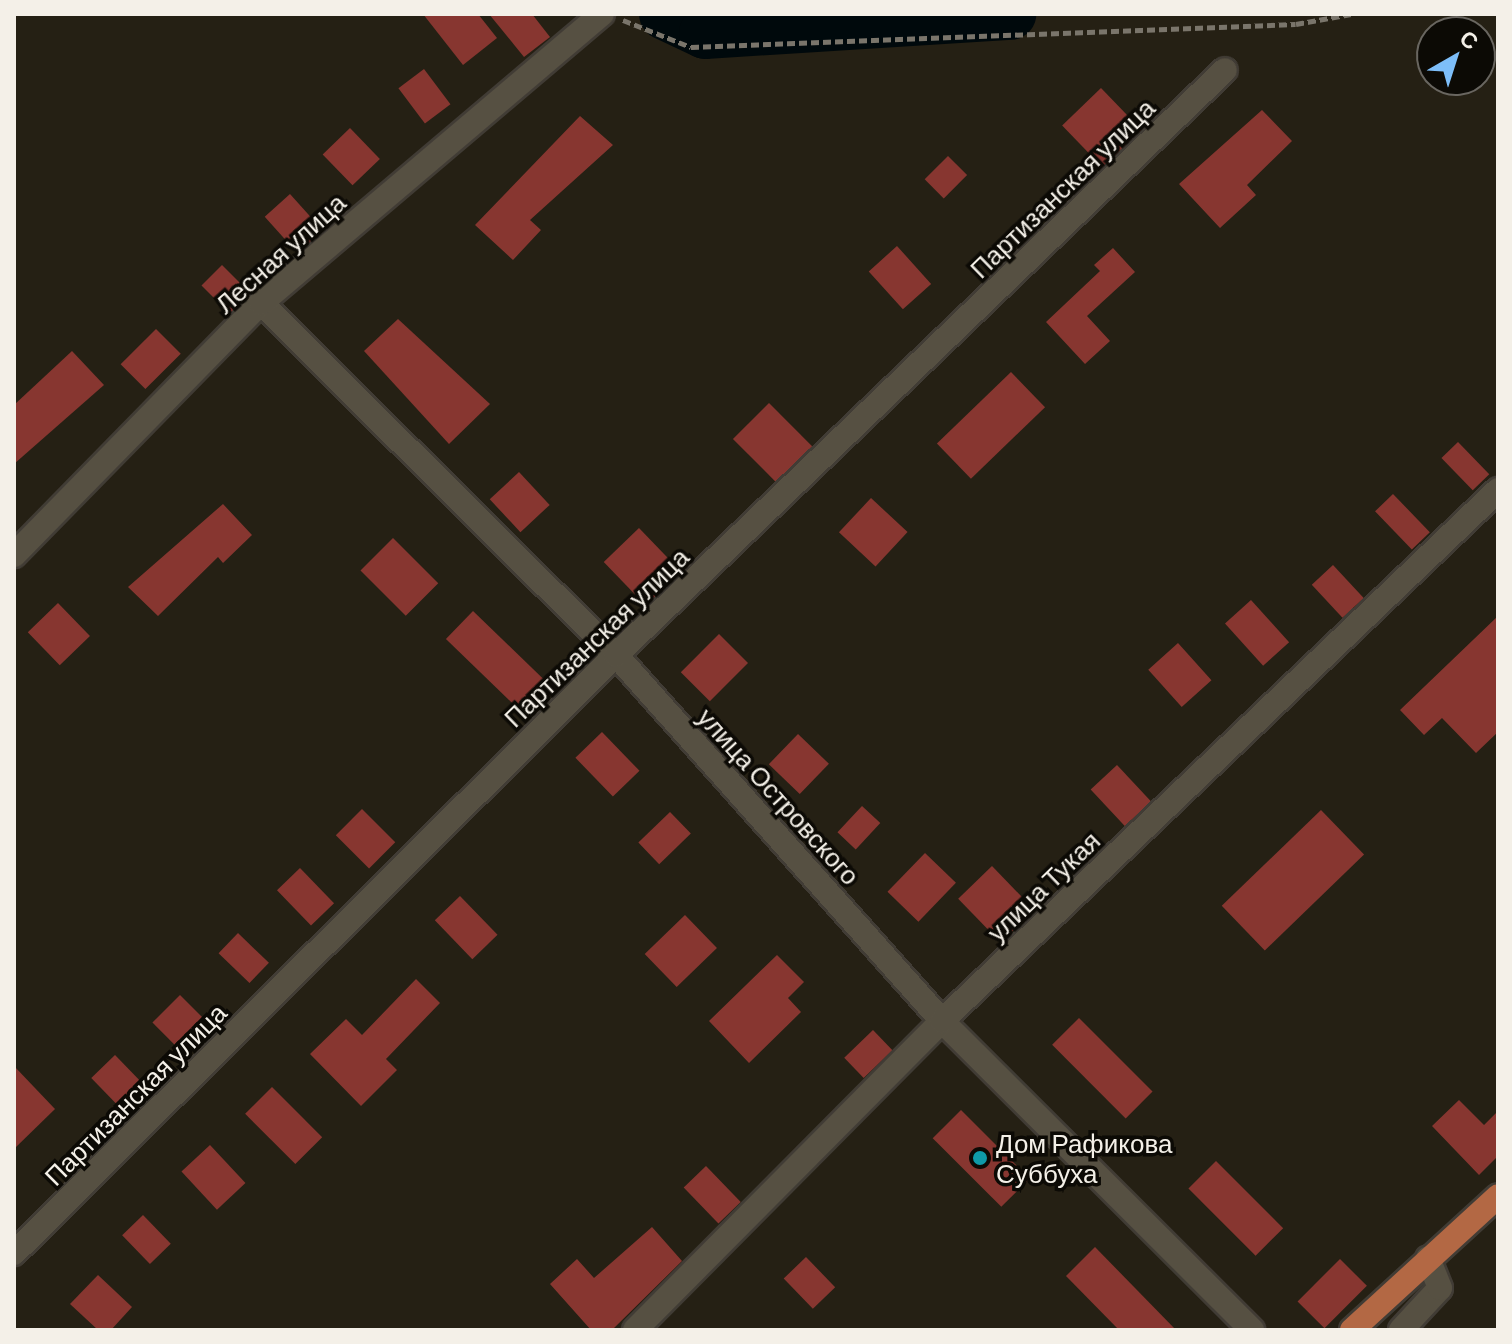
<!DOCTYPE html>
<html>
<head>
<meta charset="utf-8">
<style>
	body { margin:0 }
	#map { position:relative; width:1512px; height:1344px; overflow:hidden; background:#252014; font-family:Barlow,sans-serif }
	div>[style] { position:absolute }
	.river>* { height:52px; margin:-26px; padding:0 26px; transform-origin:26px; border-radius:26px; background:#00090c }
	.building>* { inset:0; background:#873630; transform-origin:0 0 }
	.path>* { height:5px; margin-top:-2.5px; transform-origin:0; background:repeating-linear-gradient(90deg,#7a756b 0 8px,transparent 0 12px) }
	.roads { filter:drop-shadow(2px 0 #413c35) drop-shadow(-2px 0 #413c35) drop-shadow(0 2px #413c35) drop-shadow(0 -2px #413c35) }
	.minor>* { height:24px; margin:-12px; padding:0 12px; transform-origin:12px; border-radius:12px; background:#565042 }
	.major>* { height:24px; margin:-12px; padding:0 12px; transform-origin:12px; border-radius:12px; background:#b36844 }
	.dots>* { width:22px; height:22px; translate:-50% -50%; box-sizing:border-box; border:4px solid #0c0a05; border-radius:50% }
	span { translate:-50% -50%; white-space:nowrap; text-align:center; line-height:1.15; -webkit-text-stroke:7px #0c0a05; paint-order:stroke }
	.street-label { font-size:26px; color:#f4f0e8 }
	.poi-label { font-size:26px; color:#f4f0e8 }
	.left { translate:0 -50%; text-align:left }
	.frame { position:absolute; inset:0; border:16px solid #f4f0e8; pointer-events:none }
	.north { position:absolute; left:1416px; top:16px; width:80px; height:80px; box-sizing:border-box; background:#0c0a05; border:2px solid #696660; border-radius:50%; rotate:39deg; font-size:22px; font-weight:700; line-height:32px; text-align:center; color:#f4f0e8 }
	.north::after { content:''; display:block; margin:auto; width:28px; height:36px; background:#7dbef9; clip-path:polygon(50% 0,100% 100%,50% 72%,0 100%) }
</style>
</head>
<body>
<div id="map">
	<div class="river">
		<i style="left:665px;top:14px;width:44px;rotate:25.4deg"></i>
		<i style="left:705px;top:33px;width:306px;rotate:-3.6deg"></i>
	</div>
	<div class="building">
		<i style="clip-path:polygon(423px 14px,478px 14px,497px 38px,463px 65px)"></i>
		<i style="clip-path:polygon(489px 14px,532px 14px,550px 37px,524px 57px)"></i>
		<i style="left:424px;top:69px;width:44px;height:32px;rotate:53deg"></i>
		<i style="left:1101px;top:88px;width:58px;height:54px;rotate:46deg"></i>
		<i style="clip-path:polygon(1262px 110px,1292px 141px,1247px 185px,1256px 195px,1220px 228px,1179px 184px)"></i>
		<i style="clip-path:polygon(580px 116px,613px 145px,530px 220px,541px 230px,513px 260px,475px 225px)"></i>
		<i style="left:350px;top:128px;width:43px;height:38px;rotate:46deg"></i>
		<i style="left:948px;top:156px;width:27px;height:33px;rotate:45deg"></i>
		<i style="left:290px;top:194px;width:50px;height:34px;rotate:48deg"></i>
		<i style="left:897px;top:246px;width:51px;height:38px;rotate:48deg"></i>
		<i style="clip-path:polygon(1113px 248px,1135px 272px,1087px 316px,1110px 341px,1085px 364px,1046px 322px,1100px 271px,1094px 265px)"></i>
		<i style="left:222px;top:265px;width:40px;height:29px;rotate:45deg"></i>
		<i style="clip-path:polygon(398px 319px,490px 404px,449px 444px,364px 351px)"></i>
		<i style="left:156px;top:329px;width:35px;height:50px;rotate:45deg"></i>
		<i style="clip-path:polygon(72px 351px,104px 385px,14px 464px,14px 405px)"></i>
		<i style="left:1011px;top:372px;width:49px;height:103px;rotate:46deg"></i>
		<i style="left:769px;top:403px;width:61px;height:51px;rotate:45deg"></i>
		<i style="left:1458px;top:442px;width:45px;height:23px;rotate:46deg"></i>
		<i style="left:519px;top:472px;width:45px;height:40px;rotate:47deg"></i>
		<i style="left:1393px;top:494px;width:53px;height:25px;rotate:46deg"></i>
		<i style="left:871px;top:498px;width:50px;height:47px;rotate:43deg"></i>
		<i style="clip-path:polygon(223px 504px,252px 535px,223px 563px,218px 557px,158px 616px,128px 587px)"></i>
		<i style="left:639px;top:528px;width:61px;height:49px;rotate:46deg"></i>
		<i style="left:393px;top:538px;width:64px;height:46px;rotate:45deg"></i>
		<i style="left:1333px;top:565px;width:45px;height:29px;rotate:47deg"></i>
		<i style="left:1251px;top:600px;width:57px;height:35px;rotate:48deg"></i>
		<i style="left:58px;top:603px;width:46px;height:42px;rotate:46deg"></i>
		<i style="left:473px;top:611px;width:114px;height:39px;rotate:44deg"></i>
		<i style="clip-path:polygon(1498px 616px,1498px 732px,1476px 753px,1442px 718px,1424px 735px,1400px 710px)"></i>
		<i style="left:719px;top:634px;width:41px;height:54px;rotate:45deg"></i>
		<i style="left:1178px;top:643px;width:50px;height:40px;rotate:48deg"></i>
		<i style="left:602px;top:732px;width:54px;height:37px;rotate:46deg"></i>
		<i style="left:798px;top:734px;width:43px;height:42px;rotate:44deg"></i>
		<i style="left:1117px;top:765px;width:50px;height:36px;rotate:47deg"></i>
		<i style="left:862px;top:806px;width:25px;height:36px;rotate:43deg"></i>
		<i style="left:362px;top:809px;width:47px;height:37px;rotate:45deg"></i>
		<i style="left:1321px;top:810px;width:62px;height:138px;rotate:46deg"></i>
		<i style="left:670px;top:812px;width:30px;height:44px;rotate:46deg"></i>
		<i style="left:925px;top:853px;width:43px;height:54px;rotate:44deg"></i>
		<i style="left:992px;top:866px;width:61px;height:47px;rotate:46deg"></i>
		<i style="left:300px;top:868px;width:49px;height:32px;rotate:46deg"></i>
		<i style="left:460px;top:896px;width:54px;height:35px;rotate:46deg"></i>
		<i style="left:685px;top:915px;width:46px;height:56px;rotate:46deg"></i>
		<i style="left:238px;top:933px;width:43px;height:28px;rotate:44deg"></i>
		<i style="clip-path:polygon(777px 955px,804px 982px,788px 998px,801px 1012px,749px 1063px,709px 1021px)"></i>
		<i style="clip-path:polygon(416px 979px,440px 1003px,386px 1059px,397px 1070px,361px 1106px,310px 1054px,346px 1019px,362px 1035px)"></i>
		<i style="left:180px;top:995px;width:44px;height:39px;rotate:45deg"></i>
		<i style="left:1079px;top:1018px;width:104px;height:38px;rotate:45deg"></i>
		<i style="left:873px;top:1030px;width:28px;height:40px;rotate:46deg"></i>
		<i style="left:115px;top:1055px;width:45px;height:33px;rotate:46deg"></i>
		<i style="clip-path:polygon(14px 1066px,55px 1109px,14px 1149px)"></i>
		<i style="left:272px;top:1087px;width:71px;height:38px;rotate:45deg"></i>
		<i style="clip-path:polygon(1459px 1100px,1484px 1125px,1498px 1111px,1498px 1156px,1479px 1175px,1432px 1126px)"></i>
		<i style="left:961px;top:1110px;width:97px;height:40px;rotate:45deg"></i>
		<i style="left:210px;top:1145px;width:52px;height:39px;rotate:47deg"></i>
		<i style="left:1216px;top:1161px;width:95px;height:39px;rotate:45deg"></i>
		<i style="left:706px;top:1166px;width:50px;height:31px;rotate:46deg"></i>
		<i style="left:143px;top:1215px;width:40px;height:29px;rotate:46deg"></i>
		<i style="clip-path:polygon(652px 1227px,682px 1261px,612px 1330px,591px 1330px,550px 1284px,577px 1259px,594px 1278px)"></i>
		<i style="clip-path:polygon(1095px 1247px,1176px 1330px,1119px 1330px,1066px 1276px)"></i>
		<i style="left:806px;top:1257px;width:42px;height:31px;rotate:46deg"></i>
		<i style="left:1340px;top:1259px;width:38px;height:60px;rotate:45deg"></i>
		<i style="clip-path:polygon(98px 1275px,132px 1307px,111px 1330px,98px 1330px,70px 1304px)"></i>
	</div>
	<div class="path">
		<i style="left:623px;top:20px;width:73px;rotate:21.7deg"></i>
		<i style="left:691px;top:47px;width:605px;rotate:-2.18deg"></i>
		<i style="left:1296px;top:24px;width:56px;rotate:-10.3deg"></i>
	</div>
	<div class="roads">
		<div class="minor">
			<i style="left:261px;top:303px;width:500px;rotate:44.8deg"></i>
			<i style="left:616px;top:655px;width:490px;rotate:48.3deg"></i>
			<i style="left:942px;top:1021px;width:438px;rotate:44.9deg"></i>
			<i style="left:14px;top:555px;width:353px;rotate:-45.6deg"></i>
			<i style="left:261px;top:303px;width:447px;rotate:-40.3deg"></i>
			<i style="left:14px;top:1253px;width:849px;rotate:-44.81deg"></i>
			<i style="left:616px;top:655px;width:844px;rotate:-43.85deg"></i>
			<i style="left:635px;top:1330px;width:436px;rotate:-45.2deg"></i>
			<i style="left:942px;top:1021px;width:769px;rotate:-43.68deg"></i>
			<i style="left:1401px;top:1330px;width:57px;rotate:-47.1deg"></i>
			<i style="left:1440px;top:1288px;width:32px;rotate:-112deg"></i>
		</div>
		<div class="major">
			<i style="left:1352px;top:1330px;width:198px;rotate:-42.5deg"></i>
		</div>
	</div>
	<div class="dots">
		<i style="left:980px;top:1158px;background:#0f9aa8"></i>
	</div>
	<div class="street-label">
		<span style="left:1062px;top:188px;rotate:-44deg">Партизанская улица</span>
		<span style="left:280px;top:253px;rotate:-42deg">Лесная улица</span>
		<span style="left:596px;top:637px;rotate:-44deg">Партизанская улица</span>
		<span style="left:779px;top:796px;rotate:48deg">улица Островского</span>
		<span style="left:1043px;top:886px;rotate:-44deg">улица Тукая</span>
		<span style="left:135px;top:1094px;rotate:-45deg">Партизанская улица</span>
	</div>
	<div class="poi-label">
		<span class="left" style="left:996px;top:1158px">Дом Рафикова<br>Суббуха</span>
	</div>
	<div class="frame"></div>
	<div class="north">С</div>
</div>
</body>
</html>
